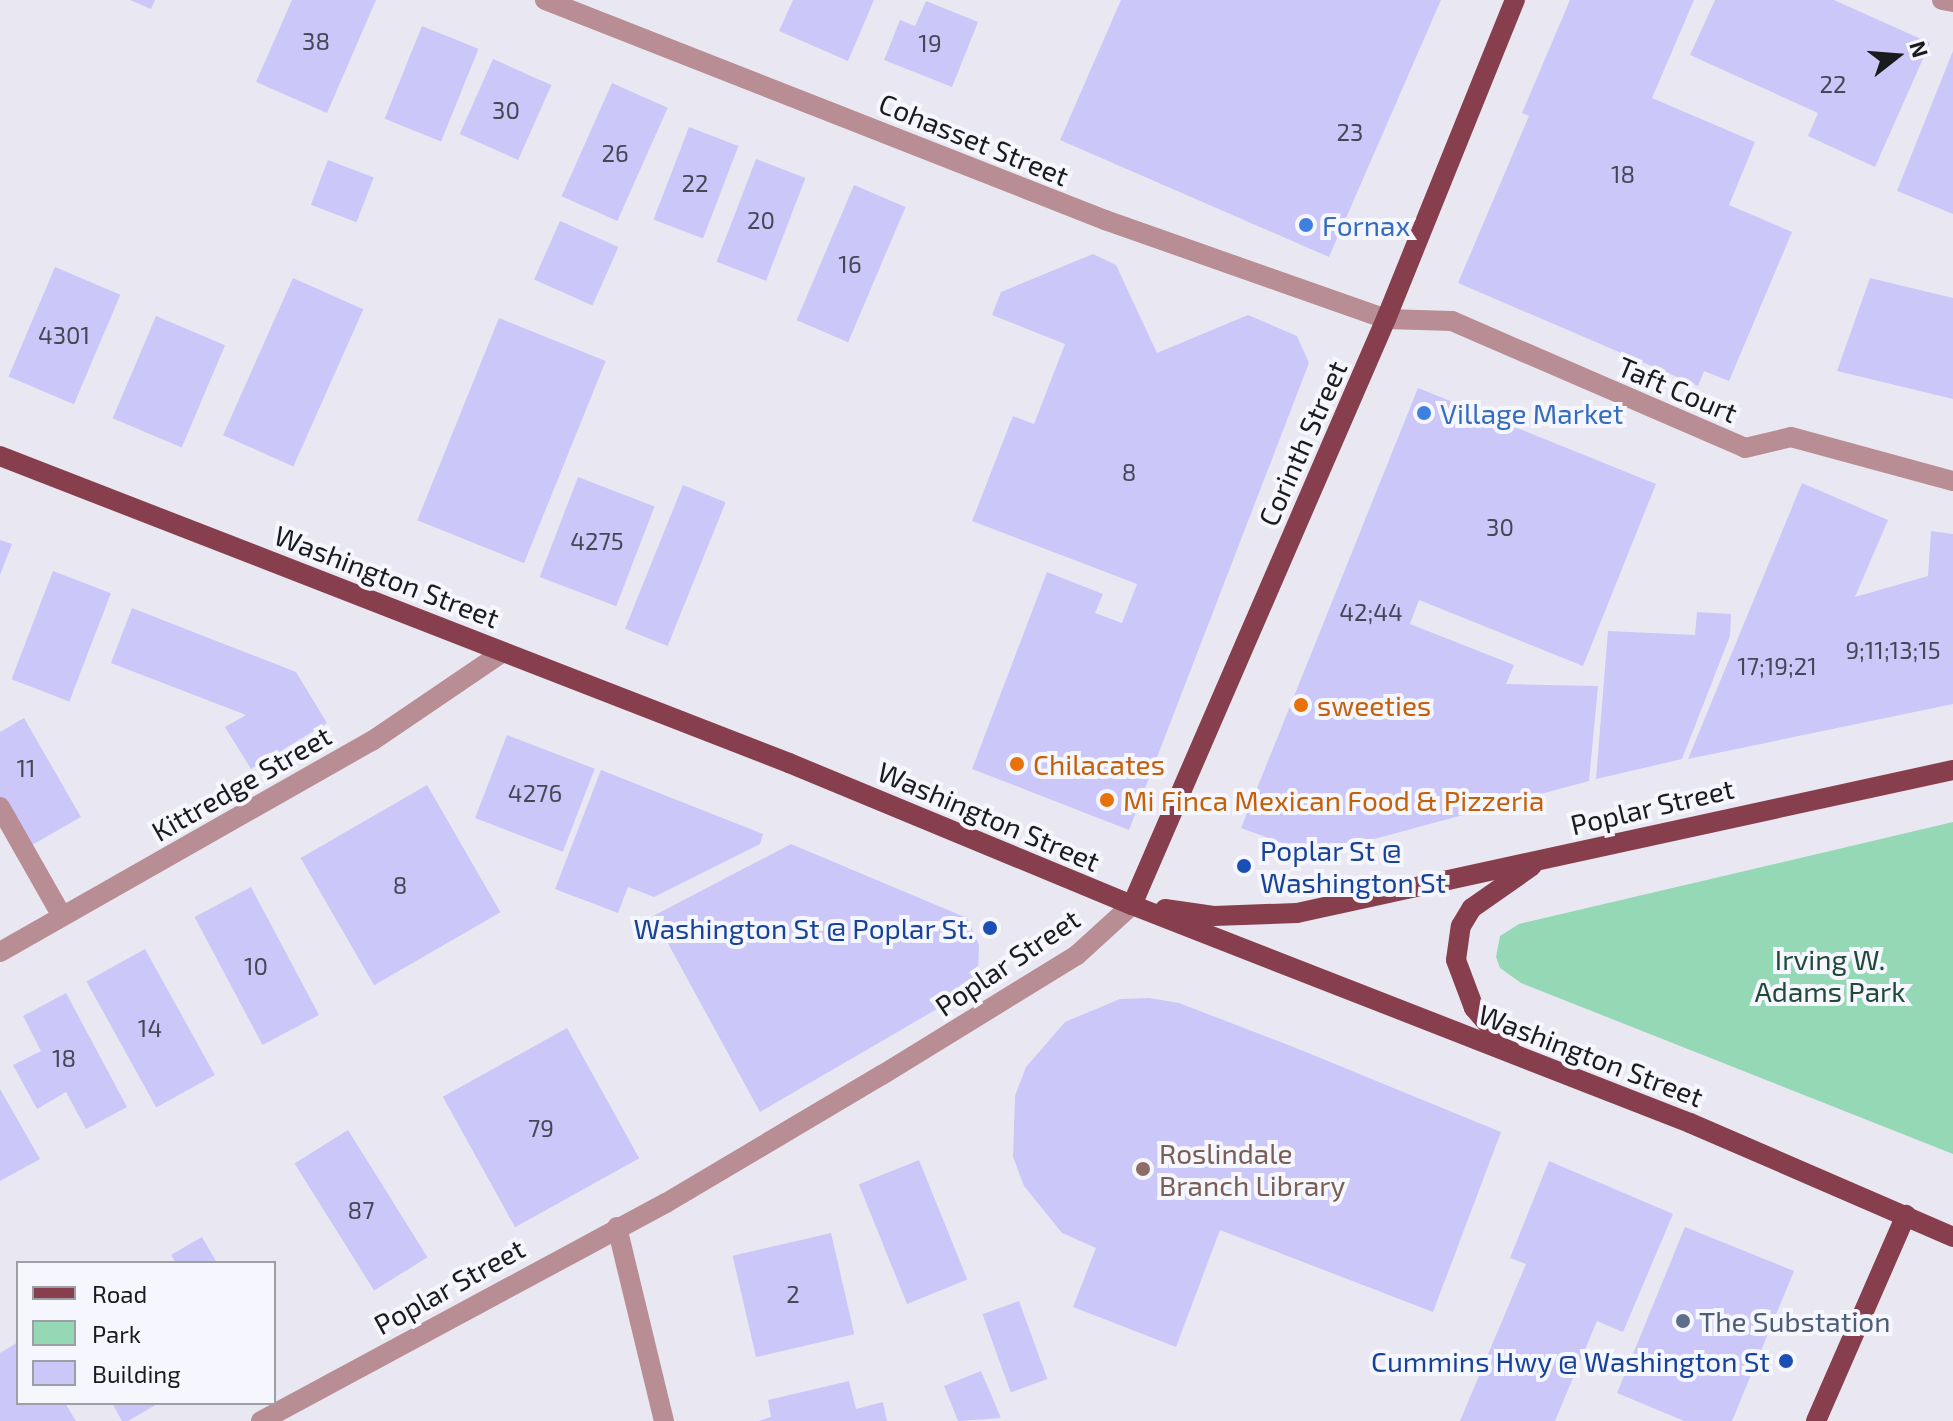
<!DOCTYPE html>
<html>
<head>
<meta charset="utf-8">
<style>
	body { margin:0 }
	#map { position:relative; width:1953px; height:1421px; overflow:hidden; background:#e9e8f2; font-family:"Exo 2",sans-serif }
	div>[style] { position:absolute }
	.green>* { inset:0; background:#95d8b6 }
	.building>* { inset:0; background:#cbc7f9; transform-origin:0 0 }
	.pedestrian>* { height:20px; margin:-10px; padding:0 10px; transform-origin:10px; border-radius:10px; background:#b88d93 }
	.minor>* { height:20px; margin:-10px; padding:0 10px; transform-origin:10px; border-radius:10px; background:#b88d93 }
	.tertiary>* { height:20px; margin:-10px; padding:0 10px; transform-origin:10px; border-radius:10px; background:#b88d93 }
	.primary>* { height:20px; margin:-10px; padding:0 10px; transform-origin:10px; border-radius:10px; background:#873f4d }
	.dots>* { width:22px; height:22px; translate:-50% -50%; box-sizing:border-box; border:4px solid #f6f6ff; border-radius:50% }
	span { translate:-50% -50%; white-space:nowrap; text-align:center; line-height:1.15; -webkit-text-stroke:8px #f6f6ff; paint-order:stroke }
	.number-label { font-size:24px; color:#474655 }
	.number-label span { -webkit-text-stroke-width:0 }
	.street-label { font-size:28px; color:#1b1b1e }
	.shop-label { font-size:28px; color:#366cbe }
	.left { translate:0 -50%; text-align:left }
	.food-label { font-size:28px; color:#c56008 }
	.transit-label { font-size:28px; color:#164399 }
	.right { translate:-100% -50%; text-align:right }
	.park-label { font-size:28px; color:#204a37 }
	.education-label { font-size:28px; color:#785e54 }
	.service-label { font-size:28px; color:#4e5e75 }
	.legend { position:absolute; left:16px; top:1261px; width:260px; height:144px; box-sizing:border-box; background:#f6f6ff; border:2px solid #9e9ea5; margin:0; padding:10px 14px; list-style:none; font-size:24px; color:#1b1b1e }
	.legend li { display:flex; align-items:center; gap:16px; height:40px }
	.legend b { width:40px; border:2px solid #9e9ea5 }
	.north { position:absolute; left:1857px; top:16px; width:80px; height:80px; -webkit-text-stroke:6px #f6f6ff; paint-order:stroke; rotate:73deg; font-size:22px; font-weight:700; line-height:32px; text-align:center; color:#1b1b1e }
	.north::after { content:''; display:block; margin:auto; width:28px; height:36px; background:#1b1b1e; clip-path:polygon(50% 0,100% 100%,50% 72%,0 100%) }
</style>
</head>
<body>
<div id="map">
	<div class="green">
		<i style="clip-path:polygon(1953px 822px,1953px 1154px,1521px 983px,1500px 968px,1496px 957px,1500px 936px,1519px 924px)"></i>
	</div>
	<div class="building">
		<i style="clip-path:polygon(130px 0,155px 0,151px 9px)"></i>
		<i style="clip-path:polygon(292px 0,376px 0,327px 113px,256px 82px)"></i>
		<i style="clip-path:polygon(793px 0,874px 0,848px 61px,779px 31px)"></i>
		<i style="clip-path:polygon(1121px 0,1441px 0,1329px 257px,1060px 140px)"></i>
		<i style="clip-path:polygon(1570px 0,1694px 0,1652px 98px,1755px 142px,1729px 205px,1792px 232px,1729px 381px,1704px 371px,1698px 386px,1458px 283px,1529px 116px,1522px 113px)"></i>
		<i style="clip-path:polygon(1715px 0,1834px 0,1930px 43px,1875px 167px,1808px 136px,1818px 113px,1690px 55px)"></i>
		<i style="clip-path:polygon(926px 1px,978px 22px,952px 87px,884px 60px,900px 20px,915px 26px)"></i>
		<i style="left:422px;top:26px;width:61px;height:100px;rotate:22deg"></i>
		<i style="clip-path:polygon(1953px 51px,1953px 214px,1897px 191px)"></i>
		<i style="left:493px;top:59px;width:64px;height:82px;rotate:24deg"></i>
		<i style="left:612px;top:83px;width:61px;height:124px;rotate:24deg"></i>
		<i style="left:689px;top:127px;width:53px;height:99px;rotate:21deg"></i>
		<i style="left:756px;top:159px;width:53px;height:110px;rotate:21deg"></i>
		<i style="left:328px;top:160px;width:49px;height:48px;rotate:21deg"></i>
		<i style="left:854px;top:185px;width:56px;height:147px;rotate:23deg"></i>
		<i style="left:560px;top:221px;width:64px;height:64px;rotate:24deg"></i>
		<i style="clip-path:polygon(1093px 254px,1116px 265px,1157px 353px,1248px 315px,1297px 336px,1309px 363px,1129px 830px,972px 769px,1047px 572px,1103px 594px,1095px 613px,1122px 623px,1137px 584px,972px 521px,1013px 416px,1034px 424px,1065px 344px,992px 315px,1001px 292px)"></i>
		<i style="left:55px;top:267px;width:71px;height:119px;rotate:23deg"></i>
		<i style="left:293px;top:278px;width:77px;height:172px;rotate:24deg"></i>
		<i style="clip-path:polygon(1870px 278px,1953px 298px,1953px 399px,1837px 371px)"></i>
		<i style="left:156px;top:316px;width:75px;height:111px;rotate:23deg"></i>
		<i style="left:499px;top:318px;width:115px;height:218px;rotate:22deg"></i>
		<i style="clip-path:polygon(1418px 388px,1656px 484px,1583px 666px,1419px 600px,1410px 624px,1514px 665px,1506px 684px,1598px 686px,1589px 781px,1315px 855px,1241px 828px)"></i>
		<i style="left:578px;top:477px;width:82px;height:107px;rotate:21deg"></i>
		<i style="clip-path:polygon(1802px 483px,1888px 520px,1855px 597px,1928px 576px,1931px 531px,1953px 534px,1953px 704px,1688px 759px)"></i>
		<i style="left:683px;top:485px;width:46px;height:155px;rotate:22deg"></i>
		<i style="clip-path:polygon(0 540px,12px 544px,0 575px)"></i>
		<i style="left:53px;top:571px;width:62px;height:116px;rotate:21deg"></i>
		<i style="clip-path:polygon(132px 608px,296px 672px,327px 723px,251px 769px,225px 727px,246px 715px,111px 663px)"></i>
		<i style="clip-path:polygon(1697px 612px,1731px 614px,1730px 636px,1682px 759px,1596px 779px,1608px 631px,1695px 635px)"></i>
		<i style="clip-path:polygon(24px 718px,81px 817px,25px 849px,0 805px,0 732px)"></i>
		<i style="left:507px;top:735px;width:94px;height:89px;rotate:21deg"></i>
		<i style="clip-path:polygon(601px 770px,763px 834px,760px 844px,654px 897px,628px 887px,618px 913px,555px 889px)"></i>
		<i style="left:427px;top:785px;width:147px;height:146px;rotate:60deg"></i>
		<i style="clip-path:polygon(791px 844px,967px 918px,979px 945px,978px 974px,961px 995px,760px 1112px,653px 916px)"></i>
		<i style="left:251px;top:887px;width:145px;height:64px;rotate:62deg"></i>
		<i style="left:145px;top:949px;width:144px;height:67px;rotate:61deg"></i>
		<i style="clip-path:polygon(66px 993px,127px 1107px,86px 1129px,66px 1092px,37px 1109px,13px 1065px,41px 1051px,23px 1016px)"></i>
		<i style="clip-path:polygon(1149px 998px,1179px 1003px,1291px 1046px,1501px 1132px,1433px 1312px,1220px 1230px,1176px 1347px,1073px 1307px,1096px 1248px,1062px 1233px,1024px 1186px,1013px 1157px,1015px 1096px,1026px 1067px,1065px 1022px,1120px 999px)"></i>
		<i style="left:567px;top:1028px;width:149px;height:142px;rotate:61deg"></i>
		<i style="clip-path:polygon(0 1089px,40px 1159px,0 1181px)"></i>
		<i style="left:348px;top:1130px;width:150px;height:63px;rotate:58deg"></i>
		<i style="left:919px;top:1160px;width:129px;height:65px;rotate:68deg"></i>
		<i style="clip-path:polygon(1549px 1161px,1673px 1214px,1623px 1332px,1597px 1321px,1555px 1421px,1460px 1421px,1526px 1264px,1510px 1258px)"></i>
		<i style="clip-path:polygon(1685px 1227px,1794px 1271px,1732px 1421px,1684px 1421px,1617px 1393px)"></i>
		<i style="left:831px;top:1233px;width:104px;height:101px;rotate:77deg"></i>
		<i style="clip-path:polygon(202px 1237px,217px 1263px,176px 1263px,171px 1255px)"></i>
		<i style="left:1019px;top:1301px;width:83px;height:39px;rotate:70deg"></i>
		<i style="clip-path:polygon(18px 1342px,18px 1403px,65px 1403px,76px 1421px,0 1421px,0 1353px)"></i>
		<i style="clip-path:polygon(981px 1371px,1001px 1418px,958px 1421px,944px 1386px)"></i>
		<i style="clip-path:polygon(849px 1381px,856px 1409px,883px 1402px,887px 1421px,758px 1421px,771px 1417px,768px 1400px)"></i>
		<i style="clip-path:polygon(112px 1403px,159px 1403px,128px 1421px,122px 1421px)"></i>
	</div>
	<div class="pedestrian">
		<i style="left:1942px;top:0;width:11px;rotate:10deg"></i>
	</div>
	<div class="minor">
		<i style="left:545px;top:0;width:602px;rotate:21.45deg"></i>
		<i style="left:1105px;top:220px;width:298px;rotate:19.4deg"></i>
		<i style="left:1386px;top:319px;width:66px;rotate:1.7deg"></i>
		<i style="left:1452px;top:321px;width:319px;rotate:23.4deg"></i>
		<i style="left:1745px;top:448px;width:47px;rotate:-13.4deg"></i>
		<i style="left:1791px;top:437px;width:168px;rotate:15.2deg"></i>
		<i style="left:0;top:807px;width:125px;rotate:60.4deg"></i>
		<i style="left:0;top:952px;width:428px;rotate:-29.6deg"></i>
		<i style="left:372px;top:741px;width:158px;rotate:-34.2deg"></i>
		<i style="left:617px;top:1227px;width:200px;rotate:76.4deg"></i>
	</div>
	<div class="tertiary">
		<i style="left:261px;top:1421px;width:460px;rotate:-28.3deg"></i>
		<i style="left:666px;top:1203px;width:251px;rotate:-30.7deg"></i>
		<i style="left:882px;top:1075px;width:229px;rotate:-31.6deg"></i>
		<i style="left:1077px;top:955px;width:74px;rotate:-42.3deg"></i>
	</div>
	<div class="primary">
		<i style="left:0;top:456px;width:847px;rotate:21.26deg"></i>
		<i style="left:789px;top:763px;width:371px;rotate:22.5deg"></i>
		<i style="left:1132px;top:905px;width:599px;rotate:21.34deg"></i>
		<i style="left:1690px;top:1123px;width:287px;rotate:23.4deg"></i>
		<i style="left:1132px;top:905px;width:639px;rotate:-66.57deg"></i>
		<i style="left:1386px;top:319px;width:344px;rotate:-68deg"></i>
		<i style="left:1165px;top:909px;width:49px;rotate:8.1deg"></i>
		<i style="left:1214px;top:916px;width:83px;rotate:-2.1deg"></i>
		<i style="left:1297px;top:913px;width:671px;rotate:-12.3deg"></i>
		<i style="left:1511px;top:1051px;width:57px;rotate:-130.7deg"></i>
		<i style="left:1474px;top:1008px;width:51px;rotate:-110.6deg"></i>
		<i style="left:1456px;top:960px;width:34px;rotate:-82deg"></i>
		<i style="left:1461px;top:926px;width:21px;rotate:-59deg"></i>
		<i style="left:1472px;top:908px;width:73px;rotate:-35deg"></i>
		<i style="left:1816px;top:1421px;width:225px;rotate:-66.4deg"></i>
	</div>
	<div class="dots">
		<i style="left:1306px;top:225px;background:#3f7fe0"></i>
		<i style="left:1424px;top:413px;background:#3f7fe0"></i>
		<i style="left:1301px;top:705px;background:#e8710a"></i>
		<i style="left:1017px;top:764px;background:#e8710a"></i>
		<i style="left:1107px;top:800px;background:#e8710a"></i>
		<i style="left:1244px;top:866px;background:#1a4fb4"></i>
		<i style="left:990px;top:928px;background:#1a4fb4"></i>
		<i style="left:1143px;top:1169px;background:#8d6e63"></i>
		<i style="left:1683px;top:1321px;background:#5c6f8a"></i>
		<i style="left:1786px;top:1361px;background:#1a4fb4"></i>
	</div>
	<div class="number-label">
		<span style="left:316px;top:41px">38</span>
		<span style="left:930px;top:43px">19</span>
		<span style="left:1833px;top:84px">22</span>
		<span style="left:506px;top:110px">30</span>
		<span style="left:1350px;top:132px">23</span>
		<span style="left:615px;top:153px">26</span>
		<span style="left:1623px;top:174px">18</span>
		<span style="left:695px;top:183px">22</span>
		<span style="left:761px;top:220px">20</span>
		<span style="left:850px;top:264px">16</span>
		<span style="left:64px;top:335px">4301</span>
		<span style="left:1129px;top:472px">8</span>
		<span style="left:1500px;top:527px">30</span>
		<span style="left:597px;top:541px">4275</span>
		<span style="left:1371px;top:612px">42;44</span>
		<span style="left:1893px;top:650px">9;11;13;15</span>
		<span style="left:1777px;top:666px">17;19;21</span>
		<span style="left:26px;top:768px">11</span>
		<span style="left:535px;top:793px">4276</span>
		<span style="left:400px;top:885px">8</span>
		<span style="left:256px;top:966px">10</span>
		<span style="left:150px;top:1028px">14</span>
		<span style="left:64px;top:1058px">18</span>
		<span style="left:541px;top:1128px">79</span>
		<span style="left:361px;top:1210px">87</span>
		<span style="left:793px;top:1294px">2</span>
	</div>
	<div class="street-label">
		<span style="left:974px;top:139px;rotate:22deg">Cohasset Street</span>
		<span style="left:1678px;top:389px;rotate:23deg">Taft Court</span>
		<span style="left:1302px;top:443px;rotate:-66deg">Corinth Street</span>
		<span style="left:387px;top:576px;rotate:21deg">Washington Street</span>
		<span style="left:241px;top:783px;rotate:-30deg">Kittredge Street</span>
		<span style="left:1652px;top:806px;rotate:-13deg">Poplar Street</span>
		<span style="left:989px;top:816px;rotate:23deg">Washington Street</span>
		<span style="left:1007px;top:962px;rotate:-34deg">Poplar Street</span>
		<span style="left:1591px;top:1055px;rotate:21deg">Washington Street</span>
		<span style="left:449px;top:1286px;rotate:-29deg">Poplar Street</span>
	</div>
	<div class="shop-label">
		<span class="left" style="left:1322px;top:225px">Fornax</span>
		<span class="left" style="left:1440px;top:413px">Village Market</span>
	</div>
	<div class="food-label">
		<span class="left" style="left:1317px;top:705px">sweeties</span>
		<span class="left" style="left:1033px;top:764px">Chilacates</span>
		<span class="left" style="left:1123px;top:800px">Mi Finca Mexican Food &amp; Pizzeria</span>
	</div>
	<div class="transit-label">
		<span class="left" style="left:1260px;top:866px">Poplar St @<br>Washington St</span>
		<span class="right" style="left:974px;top:928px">Washington St @ Poplar St.</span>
		<span class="right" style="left:1770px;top:1361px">Cummins Hwy @ Washington St</span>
	</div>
	<div class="park-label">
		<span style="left:1830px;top:975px">Irving W.<br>Adams Park</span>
	</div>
	<div class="education-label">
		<span class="left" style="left:1159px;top:1169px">Roslindale<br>Branch Library</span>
	</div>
	<div class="service-label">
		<span class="left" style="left:1699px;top:1321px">The Substation</span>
	</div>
	<ul class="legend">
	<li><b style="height:10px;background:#873f4d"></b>Road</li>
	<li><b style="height:22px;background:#95d8b6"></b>Park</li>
	<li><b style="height:22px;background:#cbc7f9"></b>Building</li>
	</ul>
	<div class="north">N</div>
</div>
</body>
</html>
